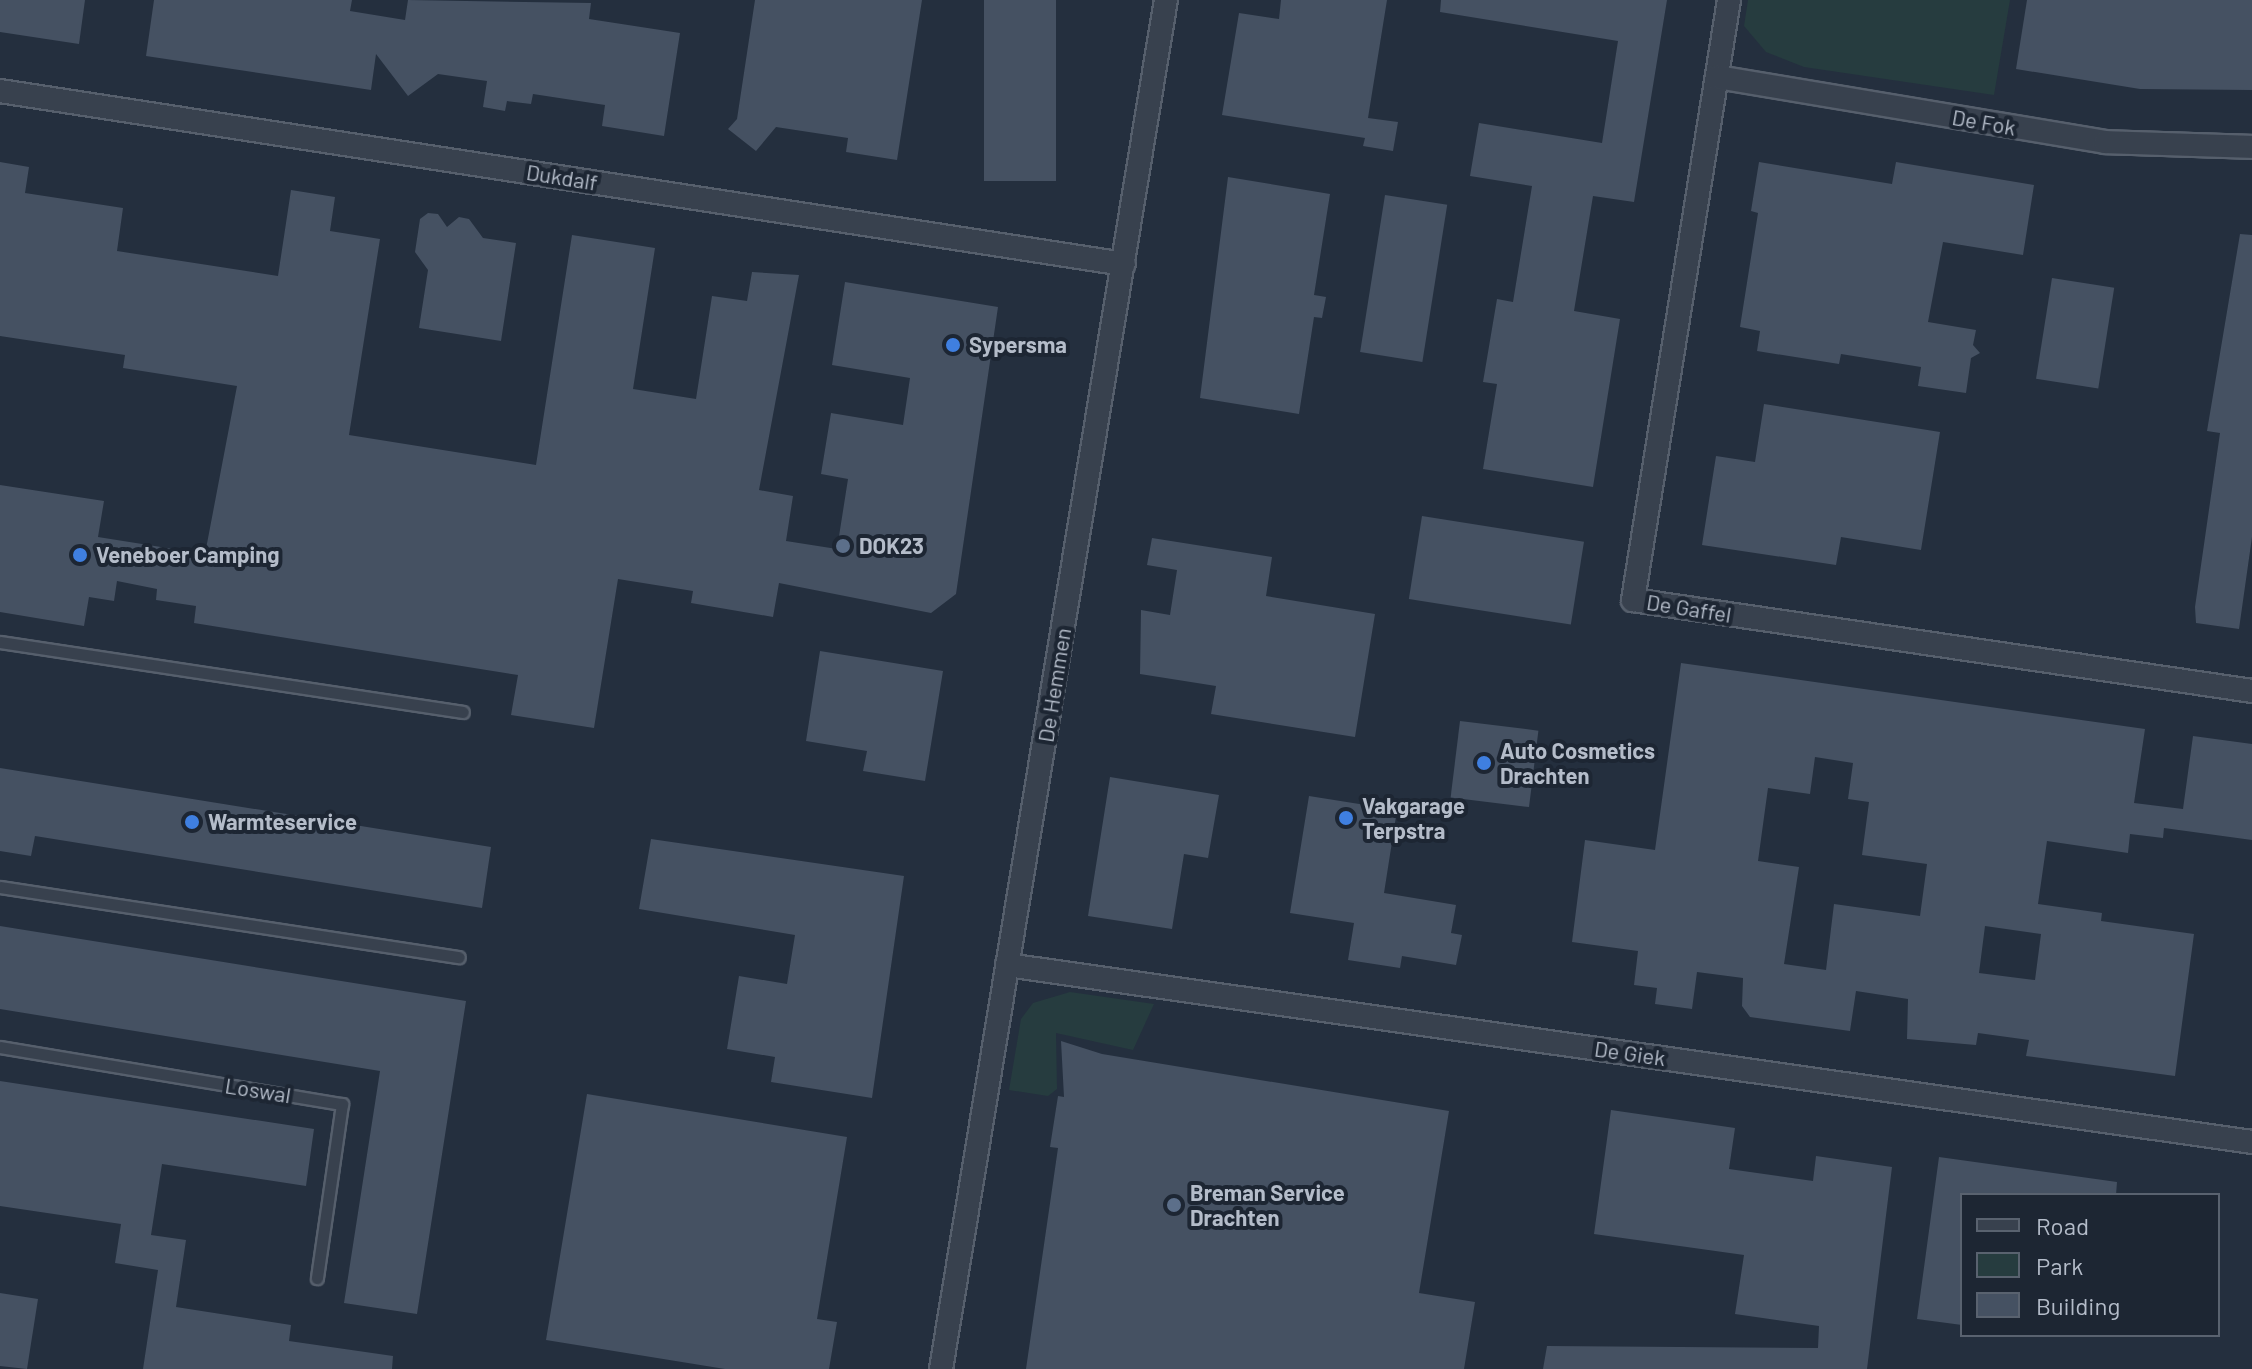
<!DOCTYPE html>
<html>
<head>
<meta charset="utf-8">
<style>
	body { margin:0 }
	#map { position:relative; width:2252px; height:1369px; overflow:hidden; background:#242f3e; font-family:Barlow,sans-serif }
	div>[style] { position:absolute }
	.green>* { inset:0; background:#263c3f }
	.building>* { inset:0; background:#455162; transform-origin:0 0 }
	.roads { filter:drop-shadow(2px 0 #565f6c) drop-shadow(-2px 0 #565f6c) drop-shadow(0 2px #565f6c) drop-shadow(0 -2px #565f6c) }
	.lane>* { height:11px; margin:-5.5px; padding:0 5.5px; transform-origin:5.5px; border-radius:5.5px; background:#38414e }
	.street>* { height:22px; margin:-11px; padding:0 11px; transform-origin:11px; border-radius:11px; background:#38414e }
	.dots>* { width:22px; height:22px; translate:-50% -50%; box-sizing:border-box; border:4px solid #1d2633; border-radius:50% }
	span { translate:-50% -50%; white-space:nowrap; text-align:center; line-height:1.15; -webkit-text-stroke:8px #1d2633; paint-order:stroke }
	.street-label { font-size:22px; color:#b4bcc9 }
	.poi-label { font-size:22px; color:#b4bcc9; font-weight:700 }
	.left { translate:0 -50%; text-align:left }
	.legend { position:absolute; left:1960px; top:1193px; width:260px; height:144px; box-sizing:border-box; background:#1d2633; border:2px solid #59626f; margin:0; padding:10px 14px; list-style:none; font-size:24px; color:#b4bcc9 }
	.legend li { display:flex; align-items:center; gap:16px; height:40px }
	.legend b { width:40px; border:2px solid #59626f }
</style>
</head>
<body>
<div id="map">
	<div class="green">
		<i style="clip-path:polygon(1748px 0,2010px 0,1994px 95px,1804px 67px,1766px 52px,1744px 26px)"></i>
		<i style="clip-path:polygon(1070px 992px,1154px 1004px,1133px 1050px,1056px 1033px,1057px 1089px,1048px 1096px,1009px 1090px,1021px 1019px,1033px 1003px)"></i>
	</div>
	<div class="building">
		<i style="clip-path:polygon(0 0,85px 0,79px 44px,0 32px)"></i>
		<i style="clip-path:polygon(154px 0,352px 0,350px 11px,405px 20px,408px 0,591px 3px,589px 19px,680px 33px,664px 136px,602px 126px,605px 105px,533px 94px,531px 104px,507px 101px,505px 111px,483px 107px,487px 81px,438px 74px,408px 96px,376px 54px,371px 90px,146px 56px)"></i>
		<i style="clip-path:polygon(755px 0,922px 0,897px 160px,846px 152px,848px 138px,776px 127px,756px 151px,728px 129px,737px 119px)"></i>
		<i style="left:984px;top:0;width:72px;height:181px"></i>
		<i style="clip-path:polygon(1281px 0,1387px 0,1368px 118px,1398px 122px,1393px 151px,1363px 146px,1365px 138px,1222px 115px,1239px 13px,1279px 19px)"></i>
		<i style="clip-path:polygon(1441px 0,1667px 0,1634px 202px,1593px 196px,1574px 311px,1620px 319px,1593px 487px,1483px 469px,1497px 384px,1483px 382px,1497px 299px,1513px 302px,1532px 186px,1470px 176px,1479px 123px,1602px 143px,1618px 41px,1440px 12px)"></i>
		<i style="clip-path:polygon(2027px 0,2252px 0,2252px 90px,2140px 89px,2016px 69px)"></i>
		<i style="clip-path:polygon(0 162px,29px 167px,25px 193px,123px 208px,117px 251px,278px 276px,291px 190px,335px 197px,330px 231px,380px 239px,349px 435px,536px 465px,572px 235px,655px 248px,633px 389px,696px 399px,712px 296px,747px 301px,752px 272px,799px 275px,759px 490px,793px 496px,786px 541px,837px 549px,848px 479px,821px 474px,831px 413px,903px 425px,910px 378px,832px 365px,845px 282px,998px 307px,956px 594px,931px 613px,779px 583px,773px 617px,691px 603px,693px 591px,618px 579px,594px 728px,511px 715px,518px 675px,194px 623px,196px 606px,156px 600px,157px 589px,117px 581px,114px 601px,89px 597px,84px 626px,0 612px,0 485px,104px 501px,98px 537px,205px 554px,237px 386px,123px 368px,125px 355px,0 336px)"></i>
		<i style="clip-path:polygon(1759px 162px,1892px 184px,1896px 162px,2034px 185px,2023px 255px,1943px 242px,1928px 322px,1976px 330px,1973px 345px,1980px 353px,1971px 358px,1966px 393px,1918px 386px,1921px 367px,1841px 354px,1839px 364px,1757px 351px,1760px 331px,1740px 327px,1758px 213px,1751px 211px)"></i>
		<i style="clip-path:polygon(1228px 177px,1330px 194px,1314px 295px,1326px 297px,1322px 318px,1314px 317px,1299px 414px,1200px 398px)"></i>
		<i style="left:1385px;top:195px;width:63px;height:159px;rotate:9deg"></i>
		<i style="clip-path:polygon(428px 213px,438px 214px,447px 227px,459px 217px,469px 219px,483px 238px,516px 243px,501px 341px,419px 328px,428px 270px,415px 252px,420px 219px)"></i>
		<i style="clip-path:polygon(2240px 234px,2252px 235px,2252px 537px,2239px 629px,2196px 623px,2195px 607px,2220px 433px,2207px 431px)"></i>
		<i style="left:2052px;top:278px;width:63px;height:102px;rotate:9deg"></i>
		<i style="clip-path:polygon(1764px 404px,1940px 432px,1921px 550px,1841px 537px,1836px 565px,1702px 545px,1716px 456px,1755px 462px)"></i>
		<i style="left:1422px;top:516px;width:164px;height:84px;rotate:9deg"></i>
		<i style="clip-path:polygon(1152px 538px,1272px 557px,1266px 596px,1375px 614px,1355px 737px,1211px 714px,1216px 686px,1140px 674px,1141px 610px,1170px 615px,1177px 570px,1147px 565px)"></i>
		<i style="clip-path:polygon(820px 651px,943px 671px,925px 781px,863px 771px,867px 751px,806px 741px)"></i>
		<i style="clip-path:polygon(evenodd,1681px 663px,2145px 729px,2134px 803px,2183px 809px,2193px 736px,2252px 744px,2252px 840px,2164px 828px,2163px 838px,2130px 834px,2128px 853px,2047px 841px,2038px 904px,2102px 913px,2101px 921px,2194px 934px,2175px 1076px,2026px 1056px,2029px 1040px,1978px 1033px,1976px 1045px,1907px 1039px,1908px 999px,1856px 991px,1850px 1031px,1750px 1017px,1742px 1006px,1743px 978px,1697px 972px,1692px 1009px,1655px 1004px,1657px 988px,1634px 985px,1638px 951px,1572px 942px,1585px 840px,1655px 850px,1681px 663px,1815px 757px,1853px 763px,1848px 799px,1869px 802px,1862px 855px,1927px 864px,1920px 916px,1834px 904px,1826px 970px,1784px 964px,1799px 867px,1758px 861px,1768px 788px,1810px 794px,1815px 757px,1681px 663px,1985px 926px,2041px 934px,2035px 980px,1979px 973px,1985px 926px)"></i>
		<i style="left:1460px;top:721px;width:79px;height:77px;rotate:7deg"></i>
		<i style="clip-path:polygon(0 768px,491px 847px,482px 908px,35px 836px,31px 856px,0 851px)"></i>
		<i style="clip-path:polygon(1110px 777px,1219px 795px,1208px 858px,1184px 854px,1172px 929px,1088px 916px)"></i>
		<i style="clip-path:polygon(1309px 796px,1397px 810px,1384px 893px,1456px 905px,1451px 933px,1462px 935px,1456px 965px,1402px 956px,1400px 968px,1348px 960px,1354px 923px,1290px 913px)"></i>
		<i style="clip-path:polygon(651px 839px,904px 876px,872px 1098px,771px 1082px,775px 1057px,727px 1049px,739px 976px,787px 984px,795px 935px,639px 909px)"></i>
		<i style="clip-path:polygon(0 926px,466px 1001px,417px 1314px,344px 1303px,380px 1071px,0 1009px)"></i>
		<i style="clip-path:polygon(1061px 1041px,1102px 1054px,1449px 1111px,1419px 1293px,1475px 1302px,1464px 1369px,1026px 1369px,1058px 1148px,1050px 1147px,1058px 1096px,1064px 1097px)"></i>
		<i style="clip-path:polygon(0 1081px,314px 1129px,306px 1186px,162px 1164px,151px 1235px,186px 1240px,176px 1307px,291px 1325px,289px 1341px,393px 1356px,392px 1369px,143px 1369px,158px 1270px,115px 1263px,121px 1224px,0 1206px)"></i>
		<i style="clip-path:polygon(587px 1094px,847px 1137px,817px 1319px,837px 1322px,829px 1369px,725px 1369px,546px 1340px)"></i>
		<i style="clip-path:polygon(1611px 1110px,1735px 1128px,1729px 1169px,1813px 1181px,1816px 1156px,1892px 1167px,1867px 1369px,1543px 1369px,1547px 1346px,1818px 1348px,1819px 1326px,1735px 1314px,1744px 1255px,1594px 1234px)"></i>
		<i style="clip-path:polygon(1939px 1157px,2117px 1182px,2116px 1195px,1962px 1195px,1962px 1325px,1917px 1319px)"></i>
		<i style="clip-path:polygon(0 1293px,38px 1299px,27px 1369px,0 1366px)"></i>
	</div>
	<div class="roads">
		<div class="lane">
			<i style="left:0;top:642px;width:468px;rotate:8.6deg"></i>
			<i style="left:0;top:887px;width:464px;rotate:8.7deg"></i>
			<i style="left:0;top:1047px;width:347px;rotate:9.5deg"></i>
			<i style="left:342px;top:1104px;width:176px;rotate:98.2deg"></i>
		</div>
		<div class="street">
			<i style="left:1729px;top:0;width:608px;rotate:99.09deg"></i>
			<i style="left:1633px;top:600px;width:626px;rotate:8.36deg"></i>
			<i style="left:1717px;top:77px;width:393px;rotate:9.5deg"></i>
			<i style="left:2105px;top:142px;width:147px;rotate:1.9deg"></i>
			<i style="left:0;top:91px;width:1137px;rotate:8.75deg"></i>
			<i style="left:1007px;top:965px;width:1258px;rotate:8.09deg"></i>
			<i style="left:941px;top:1369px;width:1387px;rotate:-80.67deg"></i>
		</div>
	</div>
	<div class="dots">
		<i style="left:953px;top:345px;background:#3f7fe0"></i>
		<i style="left:843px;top:546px;background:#5c6f8a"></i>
		<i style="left:80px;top:555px;background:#3f7fe0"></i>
		<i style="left:1484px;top:763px;background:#3f7fe0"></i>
		<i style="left:1346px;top:818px;background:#3f7fe0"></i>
		<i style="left:192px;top:822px;background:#3f7fe0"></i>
		<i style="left:1174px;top:1205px;background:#5c6f8a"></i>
	</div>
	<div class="street-label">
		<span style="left:1984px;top:122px;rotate:10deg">De Fok</span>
		<span style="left:562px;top:177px;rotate:9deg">Dukdalf</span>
		<span style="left:1689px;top:608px;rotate:9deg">De Gaffel</span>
		<span style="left:1054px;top:685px;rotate:-81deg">De Hemmen</span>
		<span style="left:1630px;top:1053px;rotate:8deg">De Giek</span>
		<span style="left:258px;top:1090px;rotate:9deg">Loswal</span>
	</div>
	<div class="poi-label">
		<span class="left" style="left:969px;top:345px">Sypersma</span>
		<span class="left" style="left:859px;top:546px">DOK23</span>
		<span class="left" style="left:96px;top:555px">Veneboer Camping</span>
		<span class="left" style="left:1500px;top:763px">Auto Cosmetics<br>Drachten</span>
		<span class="left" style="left:1362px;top:818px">Vakgarage<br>Terpstra</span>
		<span class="left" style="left:208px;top:822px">Warmteservice</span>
		<span class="left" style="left:1190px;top:1205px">Breman Service<br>Drachten</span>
	</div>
	<ul class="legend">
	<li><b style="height:10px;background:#38414e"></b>Road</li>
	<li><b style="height:22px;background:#263c3f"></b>Park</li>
	<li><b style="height:22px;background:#455162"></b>Building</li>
	</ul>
</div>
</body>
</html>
